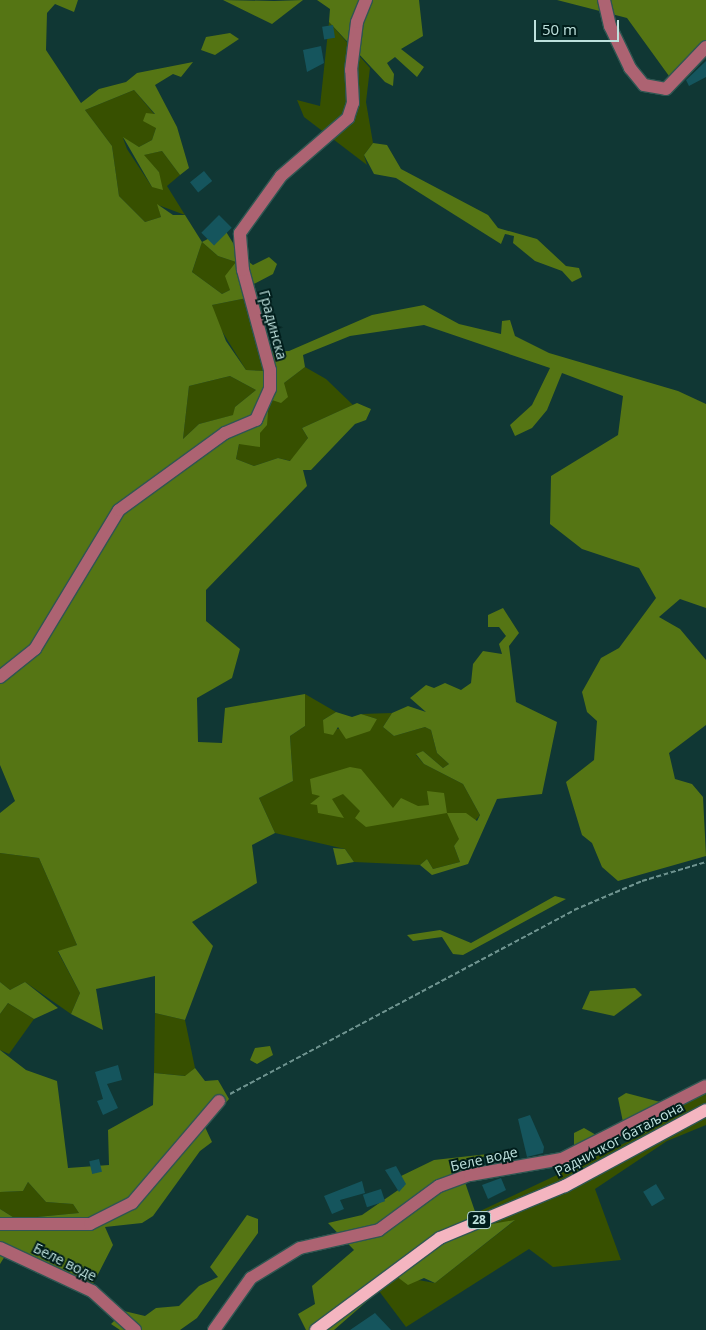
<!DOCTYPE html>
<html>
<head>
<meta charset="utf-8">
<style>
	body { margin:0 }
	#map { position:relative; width:706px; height:1330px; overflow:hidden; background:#103734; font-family:"Open Sans",sans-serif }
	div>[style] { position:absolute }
	.green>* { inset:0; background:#375000 }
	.forest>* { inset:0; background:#557514 }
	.building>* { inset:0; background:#15555d; transform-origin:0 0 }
	.path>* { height:2px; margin-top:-1px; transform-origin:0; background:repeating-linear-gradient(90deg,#6f9490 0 5px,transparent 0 7.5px) }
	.roads { filter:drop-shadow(1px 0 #2f5652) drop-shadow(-1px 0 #2f5652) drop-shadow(0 1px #2f5652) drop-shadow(0 -1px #2f5652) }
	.minor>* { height:12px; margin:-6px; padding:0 6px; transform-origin:6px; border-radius:6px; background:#ad6372 }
	.major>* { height:12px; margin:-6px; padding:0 6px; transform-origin:6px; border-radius:6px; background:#f4b5c0 }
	span { translate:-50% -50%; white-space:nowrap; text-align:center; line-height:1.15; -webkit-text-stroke:4px #001d1b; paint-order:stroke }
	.shield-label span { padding:1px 4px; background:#001d1b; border:1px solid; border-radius:4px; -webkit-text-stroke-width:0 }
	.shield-label { font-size:12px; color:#bee1dd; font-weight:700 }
	.street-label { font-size:14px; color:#bee1dd }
	.scale { position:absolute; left:534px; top:20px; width:85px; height:22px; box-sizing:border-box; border:2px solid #bee1dd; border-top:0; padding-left:6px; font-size:15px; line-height:18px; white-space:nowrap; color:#bee1dd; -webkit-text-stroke:4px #001d1b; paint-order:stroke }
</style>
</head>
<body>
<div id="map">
	<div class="green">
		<i style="clip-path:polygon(329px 22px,370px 68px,366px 102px,373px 143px,364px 155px,367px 165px,304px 117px,297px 100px,320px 106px)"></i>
		<i style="clip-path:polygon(134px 90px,155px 115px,156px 128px,152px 140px,139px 147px,123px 138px,127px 149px,152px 187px,159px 172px,143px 155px,162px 151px,180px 175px,167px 186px,185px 215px,158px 205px,161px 217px,145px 222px,119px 196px,112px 146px,85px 110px)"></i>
		<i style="clip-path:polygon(202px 242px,218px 256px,236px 262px,230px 290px,222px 294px,192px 272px)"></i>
		<i style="clip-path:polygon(247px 298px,265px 371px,246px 370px,215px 320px,212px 305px)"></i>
		<i style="clip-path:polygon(305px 367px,326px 379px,353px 405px,302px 428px,308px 438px,291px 461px,278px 458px,254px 466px,236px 459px,239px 444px,260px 433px,263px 410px,284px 383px)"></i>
		<i style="clip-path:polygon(230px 376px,256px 390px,235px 407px,234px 415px,199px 424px,183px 439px,189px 386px)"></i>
		<i style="clip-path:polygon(305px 694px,336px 712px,323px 720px,333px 730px,377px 719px,361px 714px,392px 713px,383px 727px,394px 736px,425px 727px,431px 730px,437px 753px,449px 764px,443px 768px,423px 751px,416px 755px,424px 764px,463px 784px,480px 815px,454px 846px,460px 862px,433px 869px,427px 859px,420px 865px,354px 862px,345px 849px,275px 833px,259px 798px,293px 781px,290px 736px,305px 726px)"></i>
		<i style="clip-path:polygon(0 853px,39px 858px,77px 945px,58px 952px,80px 993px,71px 1014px,25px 982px,10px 990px,0 982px)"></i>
		<i style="clip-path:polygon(8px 1003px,34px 1019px,9px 1054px,0 1050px,0 1014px)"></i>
		<i style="clip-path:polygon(155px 1013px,185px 1020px,195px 1068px,186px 1076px,154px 1073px)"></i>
		<i style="clip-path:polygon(706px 1086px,706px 1125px,667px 1141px,595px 1189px,621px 1260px,553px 1267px,529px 1249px,406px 1327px,379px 1291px,396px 1276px,435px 1283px,514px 1221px,480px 1226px,478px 1212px,644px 1134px,682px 1108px,660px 1102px)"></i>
		<i style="clip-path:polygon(28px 1182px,46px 1202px,73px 1204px,79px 1213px,16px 1219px,0 1209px,0 1192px,23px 1191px)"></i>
	</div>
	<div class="forest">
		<i style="clip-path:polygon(evenodd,0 0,78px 0,74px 12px,55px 4px,47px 13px,46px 50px,81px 103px,99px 89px,126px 82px,137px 73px,193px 62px,181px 77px,173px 74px,155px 85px,177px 127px,189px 168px,180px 175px,162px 151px,144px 155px,159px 172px,163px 190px,152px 187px,123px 137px,139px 147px,152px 140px,156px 128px,143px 121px,146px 113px,155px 114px,134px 90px,85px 110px,112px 146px,119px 196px,145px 222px,161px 217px,157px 204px,173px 215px,185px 215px,202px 242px,225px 230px,241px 256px,253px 265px,269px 257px,277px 264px,273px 274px,248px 287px,247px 298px,212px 305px,226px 341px,246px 370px,265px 371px,265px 352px,289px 351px,372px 315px,424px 305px,459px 324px,501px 334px,502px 321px,510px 320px,515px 336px,549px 353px,678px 391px,706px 404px,706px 608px,680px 599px,659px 617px,680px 629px,706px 660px,706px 725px,669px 753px,675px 779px,692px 784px,703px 797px,706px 856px,618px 881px,602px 867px,592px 843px,582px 835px,566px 782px,594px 760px,597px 721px,587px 712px,582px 692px,601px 658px,619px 648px,656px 598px,639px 568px,582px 549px,550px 524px,551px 476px,618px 435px,623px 396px,562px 373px,547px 410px,532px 428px,515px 436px,510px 425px,532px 405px,550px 368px,424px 325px,350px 336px,303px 355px,305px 367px,284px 383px,288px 397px,281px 403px,269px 399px,263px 410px,268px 412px,267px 425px,260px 433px,260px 447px,239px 444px,236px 459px,254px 466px,278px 458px,290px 461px,308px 438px,302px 428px,357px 403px,371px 409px,366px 420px,355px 424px,311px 470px,303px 470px,307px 486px,206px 590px,206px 621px,240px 649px,232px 678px,197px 698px,198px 742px,222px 743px,225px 708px,305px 694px,305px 726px,290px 736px,293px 781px,259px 798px,275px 833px,252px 845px,257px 883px,192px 922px,213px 946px,185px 1020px,155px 1013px,155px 976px,96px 989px,103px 1030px,71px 1014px,80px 993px,58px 951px,77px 945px,39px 858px,0 853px,0 813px,15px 801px,0 765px,0 0,202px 242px,218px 256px,236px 262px,225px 276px,230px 290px,222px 294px,192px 272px,202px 242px,0 0,230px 376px,256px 390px,235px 407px,233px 415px,199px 424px,183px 439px,189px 386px,230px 376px)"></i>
		<i style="clip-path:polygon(223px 0,274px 1px,303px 0,272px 24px)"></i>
		<i style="clip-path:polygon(317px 0,419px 0,423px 36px,401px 49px,424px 67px,417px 77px,395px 57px,387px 63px,394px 74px,393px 86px,385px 82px,329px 22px,330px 9px)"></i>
		<i style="clip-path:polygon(557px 0,706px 0,706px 45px,669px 76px,627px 18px)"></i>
		<i style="clip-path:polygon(230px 33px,239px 39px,215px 55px,201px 50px,206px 37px)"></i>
		<i style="clip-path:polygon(373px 143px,387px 145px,401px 169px,488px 215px,498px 228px,537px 239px,566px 266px,579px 268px,582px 277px,572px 282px,562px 271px,535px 261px,513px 243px,514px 236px,505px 234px,501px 244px,396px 178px,374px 174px,364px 155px)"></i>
		<i style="clip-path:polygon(503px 608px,519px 633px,509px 646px,516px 702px,557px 722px,542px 794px,497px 799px,468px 864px,432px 875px,420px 865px,427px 859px,433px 869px,460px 862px,454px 846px,459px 839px,447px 813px,366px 827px,355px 818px,360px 811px,343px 794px,332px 799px,344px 818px,318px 813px,317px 805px,310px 804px,320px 796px,312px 794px,310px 779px,350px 767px,361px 769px,393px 808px,401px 798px,418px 806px,429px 805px,427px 791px,444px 793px,447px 813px,466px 813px,477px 821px,480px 815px,463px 784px,424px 764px,416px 754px,423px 751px,443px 768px,449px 764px,437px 753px,431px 730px,425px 727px,394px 736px,383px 727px,392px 713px,408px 706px,426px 712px,410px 698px,426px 685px,434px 688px,445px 683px,461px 690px,471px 683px,473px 664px,483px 651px,502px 654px,499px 644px,506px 636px,499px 627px,488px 627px,488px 615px)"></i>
		<i style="clip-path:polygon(336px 712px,352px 717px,361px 714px,377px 719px,370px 731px,346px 739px,338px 727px,333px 735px,324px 733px,323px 720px)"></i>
		<i style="clip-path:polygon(333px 848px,345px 849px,354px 862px,337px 865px)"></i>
		<i style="clip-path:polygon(555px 896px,566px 899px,463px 955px,453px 954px,442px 937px,413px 941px,407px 935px,440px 930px,471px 943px)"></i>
		<i style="clip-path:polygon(0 982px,10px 990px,25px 982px,58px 1008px,34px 1019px,8px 1003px,0 1014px)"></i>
		<i style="clip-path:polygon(635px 988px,642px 995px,614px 1016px,582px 1009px,590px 991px)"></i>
		<i style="clip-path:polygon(270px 1046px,273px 1055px,257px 1064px,250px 1060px,255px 1048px)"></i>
		<i style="clip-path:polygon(0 1050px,26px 1070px,57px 1081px,68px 1168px,109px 1165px,108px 1130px,153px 1105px,154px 1073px,185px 1076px,195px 1068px,205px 1081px,218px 1080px,229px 1099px,205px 1127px,212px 1142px,200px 1151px,153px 1216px,142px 1223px,105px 1227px,113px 1245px,92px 1286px,46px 1270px,38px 1274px,25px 1263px,5px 1256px,0 1264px,0 1209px,16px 1219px,79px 1213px,73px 1204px,46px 1202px,28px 1182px,23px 1191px,0 1192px)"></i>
		<i style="clip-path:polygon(626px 1093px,683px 1108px,644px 1134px,624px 1127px,618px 1098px)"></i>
		<i style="clip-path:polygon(584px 1128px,603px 1139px,590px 1157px,582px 1160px,574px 1154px,574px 1133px)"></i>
		<i style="clip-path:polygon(506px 1152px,458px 1162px,480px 1226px,515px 1220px,435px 1283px,424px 1278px,408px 1285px,396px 1276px,334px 1330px,306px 1330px,298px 1314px,315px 1304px,312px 1286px,354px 1250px,328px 1223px,362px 1215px,404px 1186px,399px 1177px,434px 1160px)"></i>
		<i style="clip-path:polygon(247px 1215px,258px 1219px,258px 1233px,197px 1318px,180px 1330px,120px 1330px,111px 1324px,124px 1311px,145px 1316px,156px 1308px,179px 1306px,199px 1286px,218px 1277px,210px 1267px)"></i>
	</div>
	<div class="building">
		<i style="left:333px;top:25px;width:13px;height:11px;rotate:81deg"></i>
		<i style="clip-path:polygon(321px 46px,324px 63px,307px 72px,303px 50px)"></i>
		<i style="clip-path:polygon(706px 61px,706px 77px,689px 86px,686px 80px)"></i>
		<i style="left:204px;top:171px;width:13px;height:18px;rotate:51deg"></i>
		<i style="left:219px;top:215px;width:18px;height:25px;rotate:45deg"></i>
		<i style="clip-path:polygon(118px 1065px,122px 1080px,107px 1084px,118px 1108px,103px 1115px,97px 1101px,103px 1099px,95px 1072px)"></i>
		<i style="clip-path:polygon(530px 1115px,544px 1147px,543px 1153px,527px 1157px,518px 1119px)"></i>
		<i style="left:99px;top:1159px;width:13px;height:10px;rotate:77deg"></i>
		<i style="clip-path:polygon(396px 1166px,406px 1184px,399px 1192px,385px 1170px)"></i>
		<i style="clip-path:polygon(501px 1178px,506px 1190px,488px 1199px,482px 1185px)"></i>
		<i style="clip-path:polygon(362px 1181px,365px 1193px,340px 1200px,344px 1209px,332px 1214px,324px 1196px)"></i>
		<i style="left:656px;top:1184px;width:17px;height:15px;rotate:59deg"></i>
		<i style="left:381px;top:1189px;width:13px;height:19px;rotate:72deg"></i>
		<i style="clip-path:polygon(375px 1313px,391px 1330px,350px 1330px)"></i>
	</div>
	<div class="path">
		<i style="left:230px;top:1094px;width:390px;rotate:-28.1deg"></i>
		<i style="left:574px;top:910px;width:74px;rotate:-23.1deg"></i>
		<i style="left:642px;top:881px;width:67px;rotate:-16.5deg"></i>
	</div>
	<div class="roads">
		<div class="minor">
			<i style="left:604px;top:0;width:27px;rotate:77deg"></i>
			<i style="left:610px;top:26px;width:47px;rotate:64.5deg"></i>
			<i style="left:630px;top:68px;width:22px;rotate:51deg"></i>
			<i style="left:644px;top:85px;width:22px;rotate:10deg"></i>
			<i style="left:666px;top:89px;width:58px;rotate:-46.4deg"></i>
			<i style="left:0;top:677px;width:45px;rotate:-38.7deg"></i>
			<i style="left:35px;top:649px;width:162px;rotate:-58.9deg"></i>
			<i style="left:119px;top:510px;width:131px;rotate:-36deg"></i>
			<i style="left:225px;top:433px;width:34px;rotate:-23deg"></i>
			<i style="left:256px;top:420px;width:34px;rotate:-66deg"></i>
			<i style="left:270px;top:389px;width:19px;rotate:-90deg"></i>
			<i style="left:270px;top:370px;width:104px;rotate:-105.1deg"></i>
			<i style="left:243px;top:270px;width:37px;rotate:-95deg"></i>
			<i style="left:240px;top:233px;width:70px;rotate:-54.3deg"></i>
			<i style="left:281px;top:176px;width:89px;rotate:-40.9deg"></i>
			<i style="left:348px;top:118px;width:16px;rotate:-72deg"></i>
			<i style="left:353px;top:103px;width:33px;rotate:-93deg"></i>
			<i style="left:351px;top:70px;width:48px;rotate:-82.9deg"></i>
			<i style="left:357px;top:22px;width:24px;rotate:-68deg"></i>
			<i style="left:0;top:1224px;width:90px"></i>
			<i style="left:90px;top:1224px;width:47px;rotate:-26.6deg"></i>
			<i style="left:132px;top:1203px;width:134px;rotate:-49.5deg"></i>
			<i style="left:0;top:1248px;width:102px;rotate:25.1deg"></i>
			<i style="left:92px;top:1291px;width:58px;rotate:42.2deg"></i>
			<i style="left:214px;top:1330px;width:64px;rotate:-54.6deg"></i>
			<i style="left:251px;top:1278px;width:57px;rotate:-31.5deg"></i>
			<i style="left:300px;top:1248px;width:81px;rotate:-12.8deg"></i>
			<i style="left:379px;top:1230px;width:74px;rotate:-36.3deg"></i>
			<i style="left:439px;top:1186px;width:33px;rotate:-20deg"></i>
			<i style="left:470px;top:1175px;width:93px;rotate:-9.9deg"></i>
			<i style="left:562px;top:1159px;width:161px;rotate:-26.9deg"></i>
		</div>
		<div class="major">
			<i style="left:316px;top:1330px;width:154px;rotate:-36.6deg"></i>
			<i style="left:440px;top:1238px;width:135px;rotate:-22.6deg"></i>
			<i style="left:565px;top:1186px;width:160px;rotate:-28.3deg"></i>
		</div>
	</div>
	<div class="shield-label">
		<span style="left:479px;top:1220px">28</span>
	</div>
	<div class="street-label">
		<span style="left:273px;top:325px;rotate:75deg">Градинска</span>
		<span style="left:619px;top:1139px;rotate:-28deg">Радничког батаљона</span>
		<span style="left:484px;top:1159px;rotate:-13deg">Беле воде</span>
		<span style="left:65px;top:1262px;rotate:26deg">Беле воде</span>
	</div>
	<div class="scale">50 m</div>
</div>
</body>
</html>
